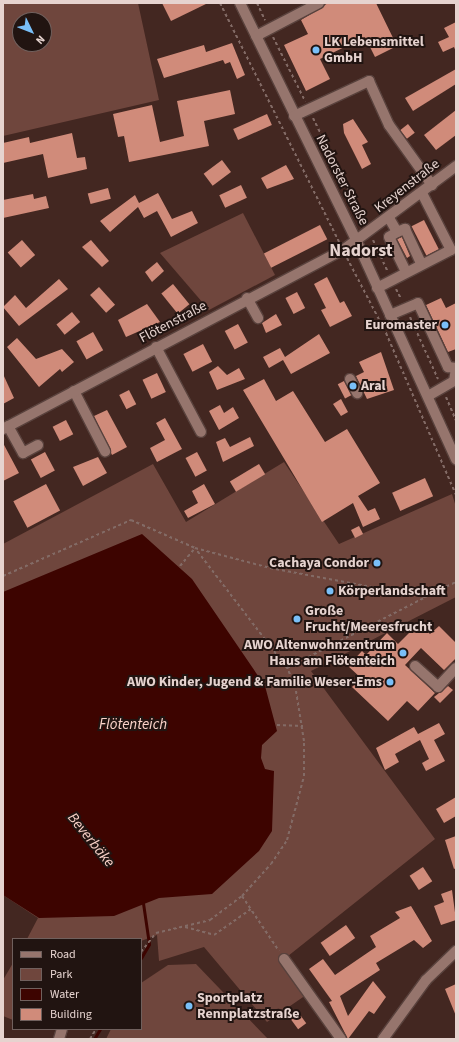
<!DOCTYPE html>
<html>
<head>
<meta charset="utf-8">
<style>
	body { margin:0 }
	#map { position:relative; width:459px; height:1042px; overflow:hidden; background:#432721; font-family:"Source Sans 3",sans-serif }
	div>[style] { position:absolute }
	.green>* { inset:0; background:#6f463d }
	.water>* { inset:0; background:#3d0400 }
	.stream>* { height:3px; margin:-1.5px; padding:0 1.5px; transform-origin:1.5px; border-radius:1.5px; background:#3d0400 }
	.building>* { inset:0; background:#d08b7a; transform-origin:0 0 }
	.path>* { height:2px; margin-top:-1px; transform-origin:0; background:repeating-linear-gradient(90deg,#836b66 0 3px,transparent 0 6px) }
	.roads { filter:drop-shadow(1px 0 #59423d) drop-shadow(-1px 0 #59423d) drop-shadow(0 1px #59423d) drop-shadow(0 -1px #59423d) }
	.minor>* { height:10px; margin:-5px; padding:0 5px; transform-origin:5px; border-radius:5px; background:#96756d }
	.dots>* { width:11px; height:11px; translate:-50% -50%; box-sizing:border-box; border:2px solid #211411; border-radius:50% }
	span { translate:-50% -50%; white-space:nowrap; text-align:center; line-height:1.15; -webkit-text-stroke:4px #211411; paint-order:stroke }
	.poi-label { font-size:14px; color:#e6d3cf; font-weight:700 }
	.left { translate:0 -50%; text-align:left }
	.right { translate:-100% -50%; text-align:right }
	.street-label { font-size:14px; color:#e6d3cf }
	.water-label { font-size:15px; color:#fbd3c9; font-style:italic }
	.district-label { font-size:18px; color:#e6d3cf; font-weight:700 }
	.frame { position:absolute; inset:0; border:4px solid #e6d3cf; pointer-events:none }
	.legend { position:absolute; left:12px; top:938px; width:130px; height:92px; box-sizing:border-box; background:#211411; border:1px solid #70605d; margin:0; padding:5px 7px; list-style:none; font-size:12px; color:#e6d3cf }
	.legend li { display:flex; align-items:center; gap:8px; height:20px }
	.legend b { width:20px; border:1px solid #70605d }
	.north { position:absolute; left:12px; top:12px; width:40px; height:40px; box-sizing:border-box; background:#211411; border:1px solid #70605d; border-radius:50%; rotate:133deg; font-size:11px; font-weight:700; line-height:16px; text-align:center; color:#e6d3cf }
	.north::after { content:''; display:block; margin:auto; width:14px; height:18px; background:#79bff8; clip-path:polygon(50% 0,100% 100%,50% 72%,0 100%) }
</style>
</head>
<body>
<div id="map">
	<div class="green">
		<i style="clip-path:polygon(evenodd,3px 3px,138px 3px,159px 100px,3px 136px,3px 3px,20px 20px,44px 20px,44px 44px,20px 44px,20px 20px)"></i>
		<i style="clip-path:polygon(243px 213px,275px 275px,209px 310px,160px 253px)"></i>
		<i style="clip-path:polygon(284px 462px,339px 544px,452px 494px,456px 507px,456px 597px,311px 671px,435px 839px,283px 960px,306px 995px,267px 1022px,204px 947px,159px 961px,157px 935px,141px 941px,27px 939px,38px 918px,3px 895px,3px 544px,153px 464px,186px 522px)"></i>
		<i style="clip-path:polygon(13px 963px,13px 1020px,3px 1016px,3px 980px)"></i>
		<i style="clip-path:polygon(196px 964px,268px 1039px,106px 1039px,111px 1029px,141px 1029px,141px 983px,168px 965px)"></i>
	</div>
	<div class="water">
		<i style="clip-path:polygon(142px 534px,192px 579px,265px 686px,277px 731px,262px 745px,261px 758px,265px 769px,274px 771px,272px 831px,259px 851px,212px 894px,159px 898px,114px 916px,39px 918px,3px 895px,3px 592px)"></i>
	</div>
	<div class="stream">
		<i style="left:141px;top:958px;width:16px;rotate:-60deg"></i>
		<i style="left:149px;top:944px;width:41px;rotate:-98.3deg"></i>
		<i style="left:94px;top:1039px;width:12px;rotate:-59deg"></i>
	</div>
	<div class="building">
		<i style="clip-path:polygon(162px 3px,208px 3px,171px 21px)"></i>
		<i style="clip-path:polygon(328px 3px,376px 3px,397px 46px,375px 57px,365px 37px,320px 59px,330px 79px,306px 91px,284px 45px,308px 34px,301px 20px)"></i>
		<i style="clip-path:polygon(456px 22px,456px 52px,454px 47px,443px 52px,438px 42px,449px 37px,444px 28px)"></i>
		<i style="clip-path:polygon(232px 43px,245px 75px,237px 79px,230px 62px,225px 64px,223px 60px,164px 78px,157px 59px,204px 45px,206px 52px)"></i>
		<i style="clip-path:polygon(456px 69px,456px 84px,413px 111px,405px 98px)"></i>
		<i style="clip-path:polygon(230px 90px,235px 114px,204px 121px,209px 146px,129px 162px,124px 136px,118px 137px,113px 114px,152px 105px,160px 142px,184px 136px,177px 101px)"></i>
		<i style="clip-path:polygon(456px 110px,456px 135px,436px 150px,424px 135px)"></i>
		<i style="left:267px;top:114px;width:12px;height:37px;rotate:66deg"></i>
		<i style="clip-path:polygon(353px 119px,368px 142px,362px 145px,371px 164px,362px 169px,344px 133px,343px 124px)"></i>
		<i style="left:408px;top:124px;width:11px;height:10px;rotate:52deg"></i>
		<i style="clip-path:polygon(72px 133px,77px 158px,85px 157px,87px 169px,48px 178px,43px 154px,3px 163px,3px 143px,29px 137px,30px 143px)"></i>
		<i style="left:222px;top:160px;width:15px;height:23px;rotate:53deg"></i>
		<i style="clip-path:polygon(286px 165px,294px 179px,267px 189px,261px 178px)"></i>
		<i style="left:241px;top:185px;width:14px;height:24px;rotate:65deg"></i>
		<i style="left:108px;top:188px;width:11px;height:21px;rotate:75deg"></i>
		<i style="clip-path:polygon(158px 193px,172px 219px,192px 211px,198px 223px,171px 237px,157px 211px,144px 218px,138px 207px,110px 232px,100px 221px,135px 195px,139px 203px)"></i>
		<i style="clip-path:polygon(33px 194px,34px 199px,46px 196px,49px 208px,3px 218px,3px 200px)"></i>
		<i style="left:424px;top:220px;width:33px;height:14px;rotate:63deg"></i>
		<i style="left:320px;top:225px;width:16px;height:63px;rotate:63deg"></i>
		<i style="clip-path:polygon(402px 237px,410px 256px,407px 258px,397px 239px)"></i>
		<i style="left:22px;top:240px;width:20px;height:19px;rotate:49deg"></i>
		<i style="clip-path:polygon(91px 240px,109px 261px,102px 267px,82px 247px)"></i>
		<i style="clip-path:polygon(157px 262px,164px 271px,152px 282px,145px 272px)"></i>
		<i style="clip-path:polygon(327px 277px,340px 303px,344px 301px,352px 316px,330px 327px,321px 310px,326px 308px,314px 284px)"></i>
		<i style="clip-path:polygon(59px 279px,68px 289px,19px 326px,3px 307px,15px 295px,26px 308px)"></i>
		<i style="left:173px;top:284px;width:26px;height:15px;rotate:51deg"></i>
		<i style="left:99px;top:287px;width:24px;height:12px;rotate:48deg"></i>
		<i style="left:297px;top:292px;width:18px;height:13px;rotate:63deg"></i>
		<i style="clip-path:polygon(441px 298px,446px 308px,456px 303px,456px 349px,448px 352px,426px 305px)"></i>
		<i style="clip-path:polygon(147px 304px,160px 322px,126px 337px,118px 320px)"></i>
		<i style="left:72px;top:312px;width:13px;height:20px;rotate:51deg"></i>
		<i style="clip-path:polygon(276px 314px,282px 325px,266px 333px,262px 323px)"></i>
		<i style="left:238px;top:324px;width:21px;height:15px;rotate:62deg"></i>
		<i style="left:93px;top:332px;width:21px;height:19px;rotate:61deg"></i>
		<i style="clip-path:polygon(319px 334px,330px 353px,291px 374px,283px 360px,269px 368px,263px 357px,280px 348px,285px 357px)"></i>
		<i style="clip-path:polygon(17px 338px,36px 359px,62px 349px,74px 362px,62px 372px,60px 369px,39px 387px,7px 347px)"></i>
		<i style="left:203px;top:344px;width:20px;height:22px;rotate:63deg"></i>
		<i style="clip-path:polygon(381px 352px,394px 390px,367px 399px,356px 376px,364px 372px,359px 362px)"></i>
		<i style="clip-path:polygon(218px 366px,227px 375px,239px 368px,245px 379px,217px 390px,209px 372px)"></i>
		<i style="left:157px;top:373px;width:21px;height:16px;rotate:65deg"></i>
		<i style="clip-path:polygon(3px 374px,14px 398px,3px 404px)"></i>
		<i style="clip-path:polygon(264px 379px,276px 401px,293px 391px,325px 442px,347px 429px,380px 483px,358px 496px,368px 511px,375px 508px,380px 519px,363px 527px,353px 503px,322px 522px,243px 390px)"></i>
		<i style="left:344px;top:381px;width:16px;height:7px;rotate:63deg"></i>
		<i style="left:129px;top:390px;width:16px;height:11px;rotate:63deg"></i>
		<i style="clip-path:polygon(341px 399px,348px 412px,341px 416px,333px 404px)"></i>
		<i style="clip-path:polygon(220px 405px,224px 413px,233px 407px,239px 418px,219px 430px,209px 411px)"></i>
		<i style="clip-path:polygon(107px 410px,127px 447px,112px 455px,94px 416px)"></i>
		<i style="clip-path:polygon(165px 418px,182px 449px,157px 462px,150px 448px,165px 440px,156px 423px)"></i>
		<i style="left:66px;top:420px;width:16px;height:15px;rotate:63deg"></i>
		<i style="clip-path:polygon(250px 437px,254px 446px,223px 462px,216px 442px,225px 438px,230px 447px)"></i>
		<i style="clip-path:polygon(3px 443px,19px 473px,3px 481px)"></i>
		<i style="left:45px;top:452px;width:21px;height:16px;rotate:62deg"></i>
		<i style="left:197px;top:452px;width:21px;height:13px;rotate:62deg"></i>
		<i style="clip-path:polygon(98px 457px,107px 473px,83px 486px,73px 467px)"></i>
		<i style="left:259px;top:464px;width:12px;height:34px;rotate:59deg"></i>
		<i style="left:425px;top:478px;width:20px;height:36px;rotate:66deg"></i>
		<i style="left:46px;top:484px;width:30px;height:37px;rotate:62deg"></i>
		<i style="clip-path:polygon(204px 484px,215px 504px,188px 518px,184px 511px,198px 503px,192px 491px)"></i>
		<i style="left:359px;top:526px;width:9px;height:9px;rotate:63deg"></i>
		<i style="clip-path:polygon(419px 623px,430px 634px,439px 626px,456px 643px,456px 658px,444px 670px,421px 648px,405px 665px,435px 693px,418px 711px,407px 701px,388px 721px,352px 687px,361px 678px,348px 666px,362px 651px,366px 655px,387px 633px,398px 644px)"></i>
		<i style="clip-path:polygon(448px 686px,453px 690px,440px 703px,434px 697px)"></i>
		<i style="clip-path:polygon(439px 723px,445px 734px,434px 740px,445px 761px,426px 771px,422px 763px,429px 759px,420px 740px,395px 754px,399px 762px,385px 770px,376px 748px,414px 727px,418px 734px)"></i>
		<i style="clip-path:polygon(456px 797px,456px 816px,444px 823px,436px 809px)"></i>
		<i style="clip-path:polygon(456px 836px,456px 868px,454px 869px,445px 840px)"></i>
		<i style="left:423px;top:867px;width:17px;height:16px;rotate:57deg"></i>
		<i style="clip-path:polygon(452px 890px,456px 920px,441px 925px,434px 906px,444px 902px,441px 894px)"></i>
		<i style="clip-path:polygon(411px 906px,432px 941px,423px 948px,414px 940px,376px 963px,380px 970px,340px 996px,348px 1016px,373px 981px,386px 997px,374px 1014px,369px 1011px,348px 1039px,329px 1002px,332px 1001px,309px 969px,323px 959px,335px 975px,376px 947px,370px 936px,400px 918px,395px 912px)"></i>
		<i style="left:346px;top:925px;width:16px;height:31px;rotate:55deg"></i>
		<i style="clip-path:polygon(456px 984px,456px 1016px,445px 989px)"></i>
		<i style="left:298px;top:1012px;width:14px;height:10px;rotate:54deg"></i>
	</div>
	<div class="path">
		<i style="left:220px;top:3px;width:267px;rotate:63.5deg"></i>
		<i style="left:257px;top:3px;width:19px;rotate:65deg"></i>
		<i style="left:273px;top:37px;width:72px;rotate:63.4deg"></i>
		<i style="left:313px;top:118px;width:116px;rotate:63.9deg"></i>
		<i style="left:373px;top:240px;width:35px;rotate:65deg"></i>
		<i style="left:347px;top:258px;width:85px;rotate:62.5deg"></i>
		<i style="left:386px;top:333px;width:176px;rotate:66.6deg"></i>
		<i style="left:396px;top:289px;width:11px;rotate:63deg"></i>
		<i style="left:410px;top:317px;width:68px;rotate:65.7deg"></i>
		<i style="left:446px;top:397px;width:25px;rotate:67deg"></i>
		<i style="left:180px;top:566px;width:23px;rotate:-50deg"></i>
		<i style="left:3px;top:576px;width:140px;rotate:-23.6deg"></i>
		<i style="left:131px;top:520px;width:70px;rotate:23.6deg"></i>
		<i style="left:195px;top:548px;width:78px;rotate:14.9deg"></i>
		<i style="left:270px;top:568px;width:158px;rotate:10.6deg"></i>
		<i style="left:425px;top:597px;width:34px;rotate:-26deg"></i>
		<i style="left:287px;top:668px;width:154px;rotate:-27.1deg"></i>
		<i style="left:277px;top:725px;width:26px;rotate:2deg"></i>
		<i style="left:242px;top:896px;width:66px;rotate:56.1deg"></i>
		<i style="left:185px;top:927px;width:30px;rotate:15deg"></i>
		<i style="left:214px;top:935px;width:45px;rotate:-35.1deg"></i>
		<i style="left:141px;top:952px;width:24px;rotate:-52deg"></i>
		<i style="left:156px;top:933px;width:56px;rotate:-13.5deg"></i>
		<i style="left:210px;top:920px;width:40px;rotate:-37deg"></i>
		<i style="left:242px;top:896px;width:43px;rotate:-47.8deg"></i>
		<i style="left:271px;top:864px;width:29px;rotate:-56deg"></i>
		<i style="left:287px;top:840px;width:66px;rotate:-75.1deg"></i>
		<i style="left:304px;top:776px;width:35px;rotate:-90deg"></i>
		<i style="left:304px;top:741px;width:57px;rotate:-99.1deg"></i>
		<i style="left:295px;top:685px;width:19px;rotate:-115deg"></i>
		<i style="left:287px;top:668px;width:151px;rotate:-127.5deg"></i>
		<i style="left:90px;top:1039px;width:12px;rotate:-59deg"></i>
	</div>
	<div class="roads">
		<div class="minor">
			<i style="left:240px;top:3px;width:266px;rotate:63.9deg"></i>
			<i style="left:357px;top:242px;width:239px;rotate:65.5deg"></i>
			<i style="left:256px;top:36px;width:71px;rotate:-27.6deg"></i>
			<i style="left:294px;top:116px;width:83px;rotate:-25deg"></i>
			<i style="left:369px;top:81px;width:48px;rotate:65.6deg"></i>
			<i style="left:389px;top:125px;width:74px;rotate:54.4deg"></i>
			<i style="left:389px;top:218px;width:16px;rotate:60deg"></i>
			<i style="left:397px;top:232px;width:9px;rotate:-21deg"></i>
			<i style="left:405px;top:229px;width:38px;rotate:65deg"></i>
			<i style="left:397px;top:232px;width:9px;rotate:148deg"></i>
			<i style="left:389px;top:237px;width:39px;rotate:64deg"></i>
			<i style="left:377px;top:288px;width:83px;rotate:-27.2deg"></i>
			<i style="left:451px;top:250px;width:64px;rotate:-117deg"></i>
			<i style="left:247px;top:298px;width:23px;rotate:61deg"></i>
			<i style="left:390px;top:315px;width:30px;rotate:-23deg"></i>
			<i style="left:418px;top:303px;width:71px;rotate:64.9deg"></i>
			<i style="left:448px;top:367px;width:8px;rotate:7deg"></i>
			<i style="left:156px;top:347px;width:96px;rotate:62.1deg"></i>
			<i style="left:350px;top:379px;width:16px;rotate:63deg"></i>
			<i style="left:74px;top:391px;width:68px;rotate:62.7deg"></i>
			<i style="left:428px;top:396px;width:30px;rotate:-30deg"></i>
			<i style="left:454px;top:381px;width:13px;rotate:-81deg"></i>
			<i style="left:8px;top:426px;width:31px;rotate:61deg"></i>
			<i style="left:23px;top:453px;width:17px;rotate:-28deg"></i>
			<i style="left:3px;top:429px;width:384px;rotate:-27.8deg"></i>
			<i style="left:343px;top:250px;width:141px;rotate:-36.6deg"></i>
			<i style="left:415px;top:666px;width:31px;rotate:42deg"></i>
			<i style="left:438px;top:687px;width:26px;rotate:-47deg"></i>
			<i style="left:284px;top:959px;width:98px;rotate:54.5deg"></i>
			<i style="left:59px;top:1039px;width:10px;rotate:-73deg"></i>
			<i style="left:383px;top:1039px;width:73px;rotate:-53.9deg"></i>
			<i style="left:426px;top:980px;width:42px;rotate:-44deg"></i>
		</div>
	</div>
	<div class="dots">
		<i style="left:316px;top:50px;background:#79bff8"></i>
		<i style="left:445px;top:325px;background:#79bff8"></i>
		<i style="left:353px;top:386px;background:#79bff8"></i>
		<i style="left:377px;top:563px;background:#79bff8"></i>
		<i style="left:330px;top:591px;background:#79bff8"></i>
		<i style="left:297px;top:619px;background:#79bff8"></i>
		<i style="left:403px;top:653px;background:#79bff8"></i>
		<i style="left:390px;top:682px;background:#79bff8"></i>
		<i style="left:189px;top:1006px;background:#79bff8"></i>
	</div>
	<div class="poi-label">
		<span class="left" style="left:324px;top:50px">LK Lebensmittel<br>GmbH</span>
		<span class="right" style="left:437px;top:325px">Euromaster</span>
		<span class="left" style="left:361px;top:386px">Aral</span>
		<span class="right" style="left:369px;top:563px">Cachaya Condor</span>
		<span class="left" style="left:338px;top:591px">Körperlandschaft</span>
		<span class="left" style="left:305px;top:619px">Große<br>Frucht/Meeresfrucht</span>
		<span class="right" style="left:395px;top:653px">AWO Altenwohnzentrum<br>Haus am Flötenteich</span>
		<span class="right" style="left:382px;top:682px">AWO Kinder, Jugend &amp; Familie Weser-Ems</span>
		<span class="left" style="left:197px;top:1006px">Sportplatz<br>Rennplatzstraße</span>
	</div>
	<div class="street-label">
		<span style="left:342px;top:180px;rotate:63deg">Nadorster Straße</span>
		<span style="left:407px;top:186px;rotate:-38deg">Kreyenstraße</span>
		<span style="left:173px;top:322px;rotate:-28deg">Flötenstraße</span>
	</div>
	<div class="water-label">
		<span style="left:133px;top:725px">Flötenteich</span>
		<span style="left:91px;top:840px;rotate:51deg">Beverbäke</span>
	</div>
	<div class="district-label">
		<span style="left:361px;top:251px">Nadorst</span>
	</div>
	<div class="frame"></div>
	<ul class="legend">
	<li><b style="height:5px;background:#96756d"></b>Road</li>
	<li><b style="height:11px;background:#6f463d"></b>Park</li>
	<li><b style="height:11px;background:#3d0400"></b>Water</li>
	<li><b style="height:11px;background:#d08b7a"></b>Building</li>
	</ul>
	<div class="north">N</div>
</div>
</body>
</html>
